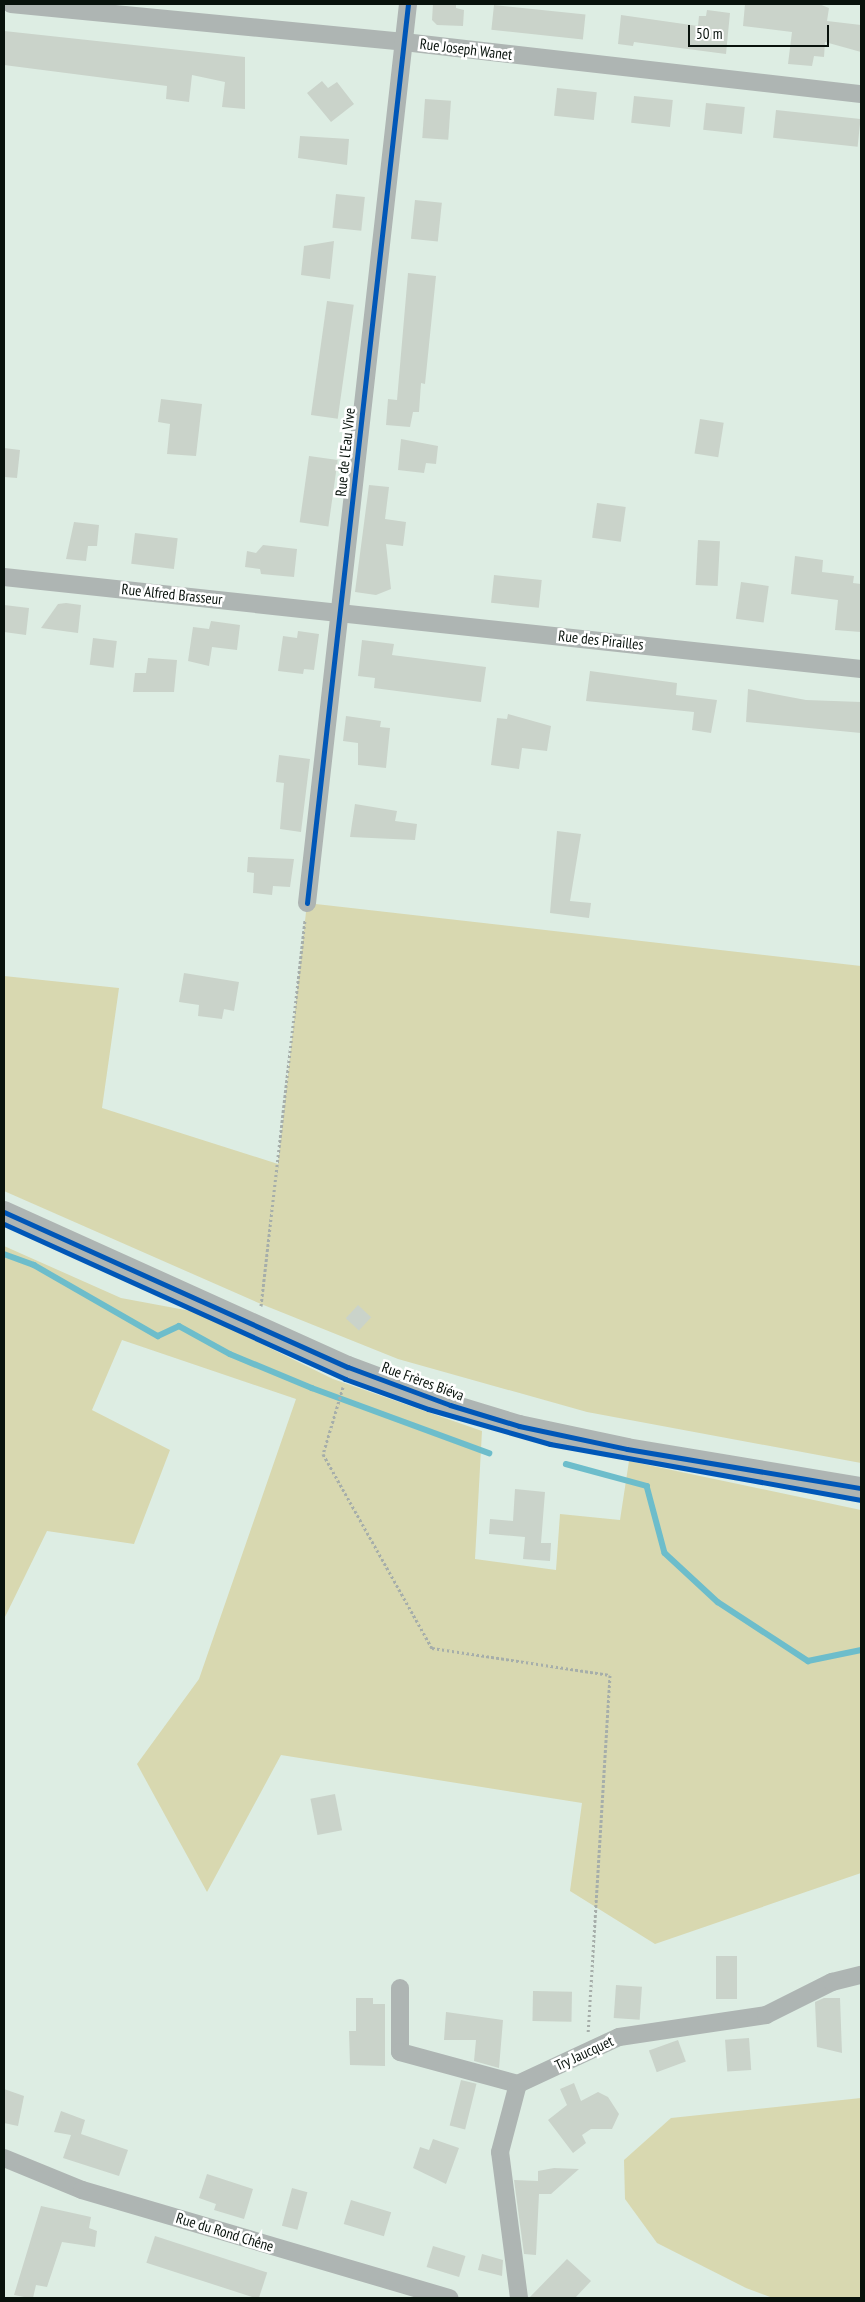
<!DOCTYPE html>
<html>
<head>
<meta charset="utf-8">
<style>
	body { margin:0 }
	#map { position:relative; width:865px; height:2302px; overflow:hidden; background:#ddede3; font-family:"PT Sans Narrow",sans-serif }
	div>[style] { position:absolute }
	.green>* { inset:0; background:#d8d8b0 }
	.stream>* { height:5.5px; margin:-2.75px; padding:0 2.75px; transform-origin:2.75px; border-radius:2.75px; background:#6dbdcb }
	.building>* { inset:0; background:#cad3ca; transform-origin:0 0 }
	.path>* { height:3px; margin-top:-1.5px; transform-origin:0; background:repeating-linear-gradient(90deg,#a6aeaa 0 2.5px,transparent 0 5px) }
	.minor>* { height:18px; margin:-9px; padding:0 9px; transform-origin:9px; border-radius:9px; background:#aeb5b3 }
	.tertiary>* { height:22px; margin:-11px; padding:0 11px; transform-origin:11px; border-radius:11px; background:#aeb5b3 }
	.cycleway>* { height:5px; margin:-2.5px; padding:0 2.5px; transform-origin:2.5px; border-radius:2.5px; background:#0057b8 }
	span { translate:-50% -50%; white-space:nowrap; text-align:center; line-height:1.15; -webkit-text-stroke:5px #fff; paint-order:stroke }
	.street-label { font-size:15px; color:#08120c }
	.frame { position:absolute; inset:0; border:5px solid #08120c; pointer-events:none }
	.scale { position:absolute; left:688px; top:25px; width:141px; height:22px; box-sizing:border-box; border:2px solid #08120c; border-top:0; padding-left:6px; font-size:15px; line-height:18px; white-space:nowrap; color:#08120c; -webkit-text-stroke:4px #fff; paint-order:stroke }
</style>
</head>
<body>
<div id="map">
	<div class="green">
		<i style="clip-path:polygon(307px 903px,861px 966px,861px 1463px,587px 1412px,398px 1359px,261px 1304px,4px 1191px,4px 976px,119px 988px,102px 1108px,278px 1164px)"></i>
		<i style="clip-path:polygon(4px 1246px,121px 1298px,196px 1312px,333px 1379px,482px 1431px,475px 1559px,556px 1570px,560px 1514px,620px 1520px,629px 1461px,861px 1510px,861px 1873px,655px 1944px,570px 1891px,582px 1803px,281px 1755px,207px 1892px,137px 1764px,199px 1679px,296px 1399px,122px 1340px,92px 1410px,170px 1450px,134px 1544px,47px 1531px,4px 1619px)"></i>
		<i style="clip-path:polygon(861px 2098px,861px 2298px,773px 2298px,746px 2288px,657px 2243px,625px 2199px,624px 2160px,671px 2118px)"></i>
	</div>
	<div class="stream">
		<i style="left:4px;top:1254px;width:32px;rotate:20deg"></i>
		<i style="left:34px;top:1265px;width:143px;rotate:29.8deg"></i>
		<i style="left:158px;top:1336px;width:23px;rotate:-25deg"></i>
		<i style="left:179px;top:1326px;width:58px;rotate:28.8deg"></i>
		<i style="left:230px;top:1354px;width:89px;rotate:22.5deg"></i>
		<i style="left:312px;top:1388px;width:189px;rotate:20.2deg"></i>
		<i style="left:566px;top:1464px;width:84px;rotate:15.2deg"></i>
		<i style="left:647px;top:1486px;width:69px;rotate:75deg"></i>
		<i style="left:665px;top:1553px;width:72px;rotate:42.8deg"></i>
		<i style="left:718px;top:1602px;width:108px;rotate:33.2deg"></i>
		<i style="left:808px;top:1661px;width:54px;rotate:-11.7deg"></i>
	</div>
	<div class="building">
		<i style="clip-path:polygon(433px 4px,456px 4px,456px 8px,464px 10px,463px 26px,437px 25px,432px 20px)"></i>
		<i style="clip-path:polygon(745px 4px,819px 4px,829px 8px,827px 21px,861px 25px,861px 52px,825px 42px,824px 57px,814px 56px,812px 66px,788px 64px,792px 32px,743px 26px)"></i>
		<i style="left:494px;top:5px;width:92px;height:25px;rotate:6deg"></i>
		<i style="clip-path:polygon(707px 10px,730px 13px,726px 54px,634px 42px,633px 46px,618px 44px,621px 15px,698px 26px,699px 16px,706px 16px)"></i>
		<i style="clip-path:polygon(4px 31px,245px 57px,245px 109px,222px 107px,225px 82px,192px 75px,189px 102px,166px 99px,167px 86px,4px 65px)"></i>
		<i style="clip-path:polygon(322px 81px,328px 88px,337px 82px,354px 104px,331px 122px,307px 93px)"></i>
		<i style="left:557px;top:88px;width:40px;height:28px;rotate:6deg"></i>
		<i style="left:634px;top:96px;width:39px;height:27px;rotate:6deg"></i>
		<i style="left:425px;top:99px;width:26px;height:39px;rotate:4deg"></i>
		<i style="left:706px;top:103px;width:39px;height:27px;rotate:6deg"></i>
		<i style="left:776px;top:110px;width:85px;height:28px;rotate:6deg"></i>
		<i style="clip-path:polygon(300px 136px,349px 139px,347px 165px,298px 158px)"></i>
		<i style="left:336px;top:194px;width:29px;height:34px;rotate:6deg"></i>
		<i style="left:415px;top:200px;width:27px;height:39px;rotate:6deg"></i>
		<i style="clip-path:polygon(334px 241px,330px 279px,301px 275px,304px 246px)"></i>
		<i style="clip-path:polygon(408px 273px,436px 276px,425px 384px,421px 383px,419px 412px,413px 412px,410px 427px,386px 425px,388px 399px,397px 400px)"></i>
		<i style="left:327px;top:301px;width:27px;height:115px;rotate:8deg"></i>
		<i style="clip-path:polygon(161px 399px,202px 404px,196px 456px,167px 454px,170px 424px,158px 422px)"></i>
		<i style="left:700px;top:419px;width:24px;height:35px;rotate:9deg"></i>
		<i style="clip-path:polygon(401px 439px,438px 446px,436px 464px,426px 463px,424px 473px,398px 470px)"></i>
		<i style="clip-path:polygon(4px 448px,20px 450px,17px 478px,4px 477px)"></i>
		<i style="left:309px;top:456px;width:29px;height:67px;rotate:8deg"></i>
		<i style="clip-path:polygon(369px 485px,389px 487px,385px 519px,406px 522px,403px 546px,386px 544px,391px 589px,376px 595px,355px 592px)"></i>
		<i style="left:597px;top:503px;width:29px;height:35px;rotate:8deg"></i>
		<i style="clip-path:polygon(74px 522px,99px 525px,97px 546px,88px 546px,86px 561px,66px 559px)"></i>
		<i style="left:135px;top:533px;width:43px;height:31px;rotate:7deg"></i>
		<i style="left:698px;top:540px;width:22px;height:45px;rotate:3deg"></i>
		<i style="clip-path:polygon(263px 545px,297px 549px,294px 577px,261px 574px,260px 569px,245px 567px,247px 551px,256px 553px)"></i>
		<i style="clip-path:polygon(795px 556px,823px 560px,822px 572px,854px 576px,853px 583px,861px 584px,861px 632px,835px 630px,838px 600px,791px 594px)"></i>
		<i style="left:494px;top:575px;width:48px;height:28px;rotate:6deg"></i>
		<i style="left:741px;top:582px;width:28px;height:37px;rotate:8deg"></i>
		<i style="clip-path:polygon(66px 603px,81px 605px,78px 633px,41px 628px,58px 604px)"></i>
		<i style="clip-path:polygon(4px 605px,29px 608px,26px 635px,4px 632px)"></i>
		<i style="clip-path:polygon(211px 621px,240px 625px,237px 650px,212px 647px,209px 666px,188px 661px,193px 627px,209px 629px)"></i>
		<i style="clip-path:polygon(298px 631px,319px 634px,314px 670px,304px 669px,303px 674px,278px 671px,283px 636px,297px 638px)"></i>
		<i style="left:93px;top:638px;width:24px;height:27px;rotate:7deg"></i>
		<i style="clip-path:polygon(362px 640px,394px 644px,392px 655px,486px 667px,481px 702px,374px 688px,375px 678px,358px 676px)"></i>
		<i style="clip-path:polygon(148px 658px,177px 660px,174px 692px,133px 692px,135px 673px,146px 673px)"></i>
		<i style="clip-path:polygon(590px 671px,677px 683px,676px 695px,717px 700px,711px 733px,692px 730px,694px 712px,586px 701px)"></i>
		<i style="clip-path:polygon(748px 689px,806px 700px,861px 702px,861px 733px,746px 722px)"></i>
		<i style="clip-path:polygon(508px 714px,551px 726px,547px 751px,522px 748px,519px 769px,491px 765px,497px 718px,507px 719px)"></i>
		<i style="clip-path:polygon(346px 716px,381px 721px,380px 727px,390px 728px,386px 768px,358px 765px,358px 743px,343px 741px)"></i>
		<i style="clip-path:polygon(279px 755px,310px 759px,301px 832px,280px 829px,284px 783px,276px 782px)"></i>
		<i style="clip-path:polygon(355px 804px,397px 811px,395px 821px,417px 824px,415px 840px,350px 837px)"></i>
		<i style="clip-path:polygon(557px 831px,581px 834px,570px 901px,591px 903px,589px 918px,550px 913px)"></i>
		<i style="clip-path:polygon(248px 857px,294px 859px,290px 887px,273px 886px,272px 895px,253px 893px,254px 873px,247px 872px)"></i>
		<i style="clip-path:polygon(184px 973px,239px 982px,234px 1011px,224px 1009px,222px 1019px,198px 1016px,199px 1005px,179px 1002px)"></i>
		<i style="left:358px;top:1305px;width:18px;height:18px;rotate:43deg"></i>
		<i style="clip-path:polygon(515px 1489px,545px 1492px,541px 1543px,551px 1543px,550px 1561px,523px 1559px,525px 1537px,489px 1534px,490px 1519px,513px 1521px)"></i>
		<i style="left:335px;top:1794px;width:37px;height:25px;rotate:79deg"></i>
		<i style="left:716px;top:1956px;width:21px;height:43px"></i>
		<i style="left:616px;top:1985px;width:26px;height:33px;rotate:4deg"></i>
		<i style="left:533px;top:1991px;width:39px;height:30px;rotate:1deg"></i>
		<i style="clip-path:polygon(356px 1998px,373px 1998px,373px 2004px,385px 2004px,385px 2066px,350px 2065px,349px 2031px,356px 2031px)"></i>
		<i style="clip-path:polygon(824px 1998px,840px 1998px,842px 2053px,817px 2047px,815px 2002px)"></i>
		<i style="clip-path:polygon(446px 2012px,503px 2020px,499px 2068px,474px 2061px,476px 2040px,444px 2040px)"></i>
		<i style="left:749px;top:2038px;width:32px;height:24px;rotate:86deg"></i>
		<i style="left:678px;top:2040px;width:23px;height:31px;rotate:70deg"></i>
		<i style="left:461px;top:2080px;width:16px;height:47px;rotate:14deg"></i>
		<i style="clip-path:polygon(574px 2083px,581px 2101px,598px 2092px,608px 2097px,619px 2114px,612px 2129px,591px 2129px,582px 2135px,586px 2143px,573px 2153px,548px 2120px,567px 2105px,560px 2089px)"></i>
		<i style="clip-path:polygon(4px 2089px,24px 2096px,18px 2126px,4px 2123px)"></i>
		<i style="clip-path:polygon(61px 2111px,85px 2120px,81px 2134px,128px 2150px,119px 2176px,63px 2158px,71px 2135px,54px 2132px)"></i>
		<i style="clip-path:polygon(433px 2139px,459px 2148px,446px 2184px,413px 2168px,420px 2147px,429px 2150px)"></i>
		<i style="clip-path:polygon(554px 2168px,579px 2169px,551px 2194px,539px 2194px,536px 2255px,524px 2254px,514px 2180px,538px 2181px,538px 2171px)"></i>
		<i style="clip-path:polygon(207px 2174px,253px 2189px,244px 2219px,214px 2210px,216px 2204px,199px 2198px)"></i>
		<i style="left:292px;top:2188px;width:16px;height:39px;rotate:15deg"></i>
		<i style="left:351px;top:2200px;width:42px;height:25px;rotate:17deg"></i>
		<i style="clip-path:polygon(41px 2206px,91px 2217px,89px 2228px,97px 2231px,95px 2247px,62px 2242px,47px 2287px,36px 2285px,33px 2298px,29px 2298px,14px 2295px)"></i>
		<i style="left:155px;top:2236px;width:118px;height:28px;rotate:18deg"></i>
		<i style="left:433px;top:2246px;width:34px;height:22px;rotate:17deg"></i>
		<i style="clip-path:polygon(482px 2254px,503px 2260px,502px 2276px,478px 2270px)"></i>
		<i style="clip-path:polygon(567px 2259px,591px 2281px,575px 2298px,529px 2298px)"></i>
	</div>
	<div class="path">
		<i style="left:261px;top:1306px;width:388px;rotate:-83.5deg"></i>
		<i style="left:343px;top:1387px;width:70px;rotate:106.6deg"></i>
		<i style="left:323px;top:1454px;width:223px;rotate:60.7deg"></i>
		<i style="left:432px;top:1648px;width:180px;rotate:8.6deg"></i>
		<i style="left:610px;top:1675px;width:360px;rotate:93.5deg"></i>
	</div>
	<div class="minor">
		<i style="left:11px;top:4px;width:395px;rotate:5.5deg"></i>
		<i style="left:404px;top:42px;width:460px;rotate:6.5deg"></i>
		<i style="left:4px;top:577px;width:862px;rotate:6.13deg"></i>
		<i style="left:307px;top:903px;width:905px;rotate:-83.59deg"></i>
		<i style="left:400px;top:1988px;width:64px;rotate:90deg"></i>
		<i style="left:400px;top:2052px;width:122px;rotate:15.2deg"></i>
		<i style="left:4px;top:2158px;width:84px;rotate:22.3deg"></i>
		<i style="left:82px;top:2190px;width:383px;rotate:16.4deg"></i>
		<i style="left:519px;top:2298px;width:147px;rotate:-97.4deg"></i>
		<i style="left:500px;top:2152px;width:70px;rotate:-75.2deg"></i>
		<i style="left:518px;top:2084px;width:111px;rotate:-25deg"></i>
		<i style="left:619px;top:2037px;width:149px;rotate:-8.5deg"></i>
		<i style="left:766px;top:2015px;width:74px;rotate:-26.6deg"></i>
		<i style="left:832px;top:1982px;width:30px;rotate:-14deg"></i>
	</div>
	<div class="tertiary">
		<i style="left:4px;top:1212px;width:377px;rotate:24.3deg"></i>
		<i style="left:348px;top:1367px;width:109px;rotate:20.4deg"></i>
		<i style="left:450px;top:1405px;width:72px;rotate:16.9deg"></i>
		<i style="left:519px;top:1426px;width:110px;rotate:12deg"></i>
		<i style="left:627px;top:1449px;width:237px;rotate:9.5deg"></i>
	</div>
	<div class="cycleway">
		<i style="left:307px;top:903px;width:905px;rotate:-83.59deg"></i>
		<i style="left:4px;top:1212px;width:377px;rotate:24.3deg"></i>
		<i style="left:348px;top:1367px;width:109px;rotate:20.4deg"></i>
		<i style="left:450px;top:1405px;width:72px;rotate:16.9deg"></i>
		<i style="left:519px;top:1426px;width:110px;rotate:12deg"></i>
		<i style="left:627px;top:1449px;width:237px;rotate:9.5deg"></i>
		<i style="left:4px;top:1224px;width:375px;rotate:24.4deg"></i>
		<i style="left:345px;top:1379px;width:88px;rotate:19.9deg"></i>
		<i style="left:428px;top:1409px;width:127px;rotate:16deg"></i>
		<i style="left:550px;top:1444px;width:316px;rotate:10.2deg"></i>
	</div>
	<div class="street-label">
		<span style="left:466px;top:49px;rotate:7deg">Rue Joseph Wanet</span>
		<span style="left:345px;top:452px;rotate:-84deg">Rue de l'Eau Vive</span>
		<span style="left:172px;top:594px;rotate:6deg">Rue Alfred Brasseur</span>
		<span style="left:601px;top:640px;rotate:6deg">Rue des Pirailles</span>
		<span style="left:423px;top:1381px;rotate:20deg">Rue Frères Biéva</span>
		<span style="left:584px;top:2053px;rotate:-25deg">Try Jaucquet</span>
		<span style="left:225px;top:2232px;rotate:17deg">Rue du Rond Chêne</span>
	</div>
	<div class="frame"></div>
	<div class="scale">50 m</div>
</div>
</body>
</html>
